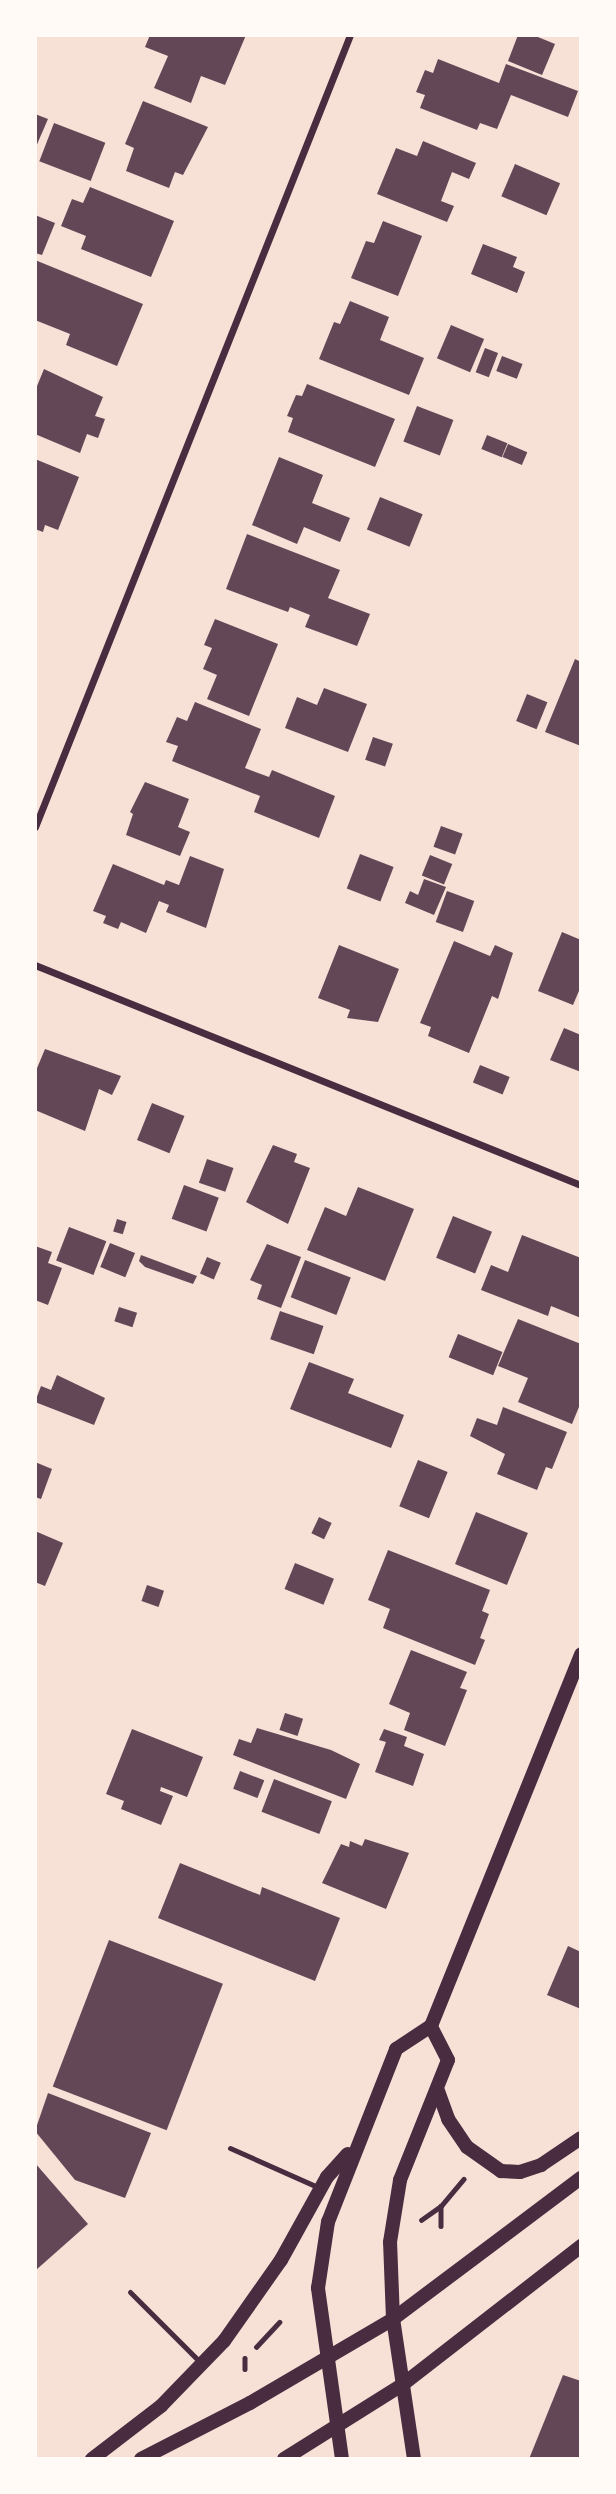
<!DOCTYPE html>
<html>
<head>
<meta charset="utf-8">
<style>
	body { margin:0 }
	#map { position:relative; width:616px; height:2494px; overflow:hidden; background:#f7e1d7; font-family:"Source Sans 3",sans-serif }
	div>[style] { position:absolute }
	.building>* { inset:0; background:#644757; transform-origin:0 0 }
	.path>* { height:4.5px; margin:-2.25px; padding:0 2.25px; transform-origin:2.25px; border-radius:2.25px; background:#4a2c40 }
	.service>* { height:5px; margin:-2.5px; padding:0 2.5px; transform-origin:2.5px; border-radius:2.5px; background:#4a2c40 }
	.minor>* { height:7px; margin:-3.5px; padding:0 3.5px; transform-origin:3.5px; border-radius:3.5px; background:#4a2c40 }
	.secondary>* { height:14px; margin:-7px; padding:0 7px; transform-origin:7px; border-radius:7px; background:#4a2c40 }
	span { translate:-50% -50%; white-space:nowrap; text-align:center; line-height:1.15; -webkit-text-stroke:6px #fffaf5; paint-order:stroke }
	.frame { position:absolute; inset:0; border:37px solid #fffaf5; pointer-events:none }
</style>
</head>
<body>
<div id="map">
	<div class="building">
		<i style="clip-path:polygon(150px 35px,246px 35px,225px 85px,201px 76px,191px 103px,154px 88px,168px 56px,145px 47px)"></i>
		<i style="clip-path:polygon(518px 35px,533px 35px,555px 44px,542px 75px,508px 61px)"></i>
		<i style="clip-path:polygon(438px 59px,499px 83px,506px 64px,578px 91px,568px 117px,511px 95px,497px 129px,480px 123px,477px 130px,420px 108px,425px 95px,416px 92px,425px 70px,433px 73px)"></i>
		<i style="clip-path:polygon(143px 101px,208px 127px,183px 175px,175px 172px,169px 188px,126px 171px,134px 148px,125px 144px)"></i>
		<i style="clip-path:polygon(35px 114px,48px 119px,35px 149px)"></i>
		<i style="left:54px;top:123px;width:55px;height:41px;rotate:21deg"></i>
		<i style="clip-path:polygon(423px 141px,476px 163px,469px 179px,452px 172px,441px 201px,454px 206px,447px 222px,377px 194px,396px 148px,417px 156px)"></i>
		<i style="left:515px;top:164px;width:49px;height:35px;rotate:23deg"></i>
		<i style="clip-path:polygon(90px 187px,174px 221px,151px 277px,81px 249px,86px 236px,61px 226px,72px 199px,83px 203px)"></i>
		<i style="clip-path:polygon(35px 215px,55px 223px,42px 255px,35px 253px)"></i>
		<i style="clip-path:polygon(383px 221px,422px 236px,398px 296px,351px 278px,366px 241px,374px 243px)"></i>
		<i style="clip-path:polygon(483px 244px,517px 257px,513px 267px,525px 272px,517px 293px,471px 274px)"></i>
		<i style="clip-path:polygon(35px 260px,143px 304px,117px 366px,66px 345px,70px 334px,35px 320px)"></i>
		<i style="clip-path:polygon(350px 301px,389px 317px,380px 340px,424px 358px,409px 395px,319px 359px,334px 322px,340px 324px)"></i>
		<i style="left:451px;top:325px;width:36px;height:36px;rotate:23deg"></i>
		<i style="left:485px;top:348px;width:14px;height:26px;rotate:21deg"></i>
		<i style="left:502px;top:356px;width:22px;height:16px;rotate:21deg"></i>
		<i style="clip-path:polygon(44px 369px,103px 397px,95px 416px,105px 419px,98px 438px,87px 434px,80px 453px,35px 434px,35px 391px)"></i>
		<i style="clip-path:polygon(307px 384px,395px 419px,375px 467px,288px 432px,293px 418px,287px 416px,296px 395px,302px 396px)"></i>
		<i style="left:417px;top:406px;width:39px;height:38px;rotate:21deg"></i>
		<i style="left:487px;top:435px;width:22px;height:15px;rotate:22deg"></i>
		<i style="left:508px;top:444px;width:21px;height:14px;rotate:23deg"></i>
		<i style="clip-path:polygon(279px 457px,323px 475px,312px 503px,350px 518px,340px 542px,304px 527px,297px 544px,252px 525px)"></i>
		<i style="clip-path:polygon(35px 459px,79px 477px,58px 530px,45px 525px,43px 532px,35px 529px)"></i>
		<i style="left:380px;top:497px;width:46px;height:35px;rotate:22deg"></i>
		<i style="clip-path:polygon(247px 534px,340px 570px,328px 598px,370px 614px,357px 646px,305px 627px,310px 615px,290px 607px,288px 612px,226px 589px)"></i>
		<i style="clip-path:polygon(215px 619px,278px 644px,249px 716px,207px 699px,217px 675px,203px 669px,212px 648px,204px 645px)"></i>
		<i style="clip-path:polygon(575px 659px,581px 662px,581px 746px,545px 732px)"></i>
		<i style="clip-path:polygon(324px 688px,367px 704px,348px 752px,285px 728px,297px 697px,317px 705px)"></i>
		<i style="left:527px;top:694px;width:22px;height:29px;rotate:22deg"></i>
		<i style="clip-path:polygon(195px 702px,261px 729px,245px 768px,269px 777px,272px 770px,335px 796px,319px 838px,254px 812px,260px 796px,172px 761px,178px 746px,166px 742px,177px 717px,187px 721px)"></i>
		<i style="left:373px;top:737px;width:21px;height:24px;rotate:19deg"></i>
		<i style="clip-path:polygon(145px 782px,189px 799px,178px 827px,190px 832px,180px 856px,126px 835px,133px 814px,130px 812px)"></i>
		<i style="left:441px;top:826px;width:23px;height:22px;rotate:20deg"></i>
		<i style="left:360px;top:854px;width:36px;height:37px;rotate:21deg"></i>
		<i style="left:430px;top:855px;width:24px;height:22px;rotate:22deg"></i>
		<i style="clip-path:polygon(190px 856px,224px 869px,206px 928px,166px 912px,169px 905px,159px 901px,146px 933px,121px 922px,118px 929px,103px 923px,106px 916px,93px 911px,113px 864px,164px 885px,166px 880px,179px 885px)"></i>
		<i style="clip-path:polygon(424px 879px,446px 887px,434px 915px,405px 903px,410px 891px,418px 895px)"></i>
		<i style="left:447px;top:891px;width:29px;height:33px;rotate:20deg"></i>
		<i style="clip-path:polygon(562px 932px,581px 940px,581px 986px,573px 1005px,538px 991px)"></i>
		<i style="clip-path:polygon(454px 941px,490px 956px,495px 945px,513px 953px,498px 999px,492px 996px,469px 1053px,428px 1036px,431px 1027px,420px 1023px)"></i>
		<i style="clip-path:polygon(339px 945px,399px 969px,378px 1022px,347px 1018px,350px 1010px,318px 998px)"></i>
		<i style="clip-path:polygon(564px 1028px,581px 1035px,581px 1072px,550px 1060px)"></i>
		<i style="clip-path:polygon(45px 1049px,121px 1076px,112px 1095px,99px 1089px,85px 1131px,35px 1110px,35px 1073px)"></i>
		<i style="left:480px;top:1065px;width:32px;height:19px;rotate:22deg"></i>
		<i style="left:152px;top:1103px;width:35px;height:40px;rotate:22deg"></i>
		<i style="clip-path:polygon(273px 1145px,297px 1154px,294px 1162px,310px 1168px,288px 1224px,246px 1202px)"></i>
		<i style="left:207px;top:1159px;width:28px;height:25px;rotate:19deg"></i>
		<i style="left:184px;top:1185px;width:37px;height:36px;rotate:20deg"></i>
		<i style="clip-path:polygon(358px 1187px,414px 1209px,385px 1281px,307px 1250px,325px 1207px,346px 1216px)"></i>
		<i style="left:453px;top:1216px;width:42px;height:45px;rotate:22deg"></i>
		<i style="left:117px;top:1219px;width:10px;height:13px;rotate:17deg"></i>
		<i style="left:69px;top:1227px;width:40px;height:36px;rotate:21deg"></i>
		<i style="clip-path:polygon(522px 1235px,581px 1258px,581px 1318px,551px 1306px,548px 1316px,481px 1290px,491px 1265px,508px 1272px)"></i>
		<i style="left:110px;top:1243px;width:27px;height:26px;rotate:22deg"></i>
		<i style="clip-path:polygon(267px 1244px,301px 1257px,281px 1308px,257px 1299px,262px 1285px,250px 1280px)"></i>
		<i style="clip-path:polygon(35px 1246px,52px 1252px,48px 1263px,62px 1268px,48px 1305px,35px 1300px)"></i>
		<i style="clip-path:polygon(141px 1255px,197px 1276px,193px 1284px,145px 1267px,139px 1261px)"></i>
		<i style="left:207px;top:1257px;width:15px;height:18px;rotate:23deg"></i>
		<i style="left:305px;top:1260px;width:49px;height:40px;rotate:21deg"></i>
		<i style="left:119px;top:1307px;width:19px;height:15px;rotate:18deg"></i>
		<i style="left:280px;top:1311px;width:46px;height:30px;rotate:19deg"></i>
		<i style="clip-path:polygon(518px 1319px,581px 1344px,581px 1402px,572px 1424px,518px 1402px,528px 1378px,498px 1366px)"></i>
		<i style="left:458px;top:1334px;width:48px;height:25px;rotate:22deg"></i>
		<i style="clip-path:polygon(309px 1362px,354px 1379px,348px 1393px,404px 1415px,391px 1448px,290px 1409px)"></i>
		<i style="clip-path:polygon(57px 1375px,105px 1398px,94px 1425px,35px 1402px,41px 1386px,51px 1390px)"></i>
		<i style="clip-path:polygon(503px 1407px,567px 1432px,552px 1469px,546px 1467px,537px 1490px,497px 1474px,505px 1454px,470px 1436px,477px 1418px,497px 1425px)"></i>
		<i style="left:418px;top:1460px;width:32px;height:50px;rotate:22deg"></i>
		<i style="clip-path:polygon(35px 1462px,52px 1469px,41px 1499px,35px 1497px)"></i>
		<i style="left:476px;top:1512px;width:56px;height:56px;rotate:22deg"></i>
		<i style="left:319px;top:1517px;width:14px;height:18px;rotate:25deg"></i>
		<i style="clip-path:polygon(35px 1531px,63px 1543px,45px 1586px,35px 1582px)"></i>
		<i style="clip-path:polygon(388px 1550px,490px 1590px,482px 1611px,489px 1614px,480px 1638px,485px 1640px,475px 1665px,383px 1628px,390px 1609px,368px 1600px)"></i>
		<i style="left:295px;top:1563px;width:42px;height:28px;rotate:22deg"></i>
		<i style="left:147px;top:1585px;width:18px;height:17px;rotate:19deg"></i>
		<i style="clip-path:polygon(411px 1650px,467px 1672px,460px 1688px,467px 1690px,445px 1746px,404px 1730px,410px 1713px,389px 1704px)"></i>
		<i style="left:285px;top:1713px;width:19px;height:18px;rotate:18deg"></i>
		<i style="clip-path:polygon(257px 1728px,331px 1750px,360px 1764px,346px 1799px,233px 1755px,239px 1739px,251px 1743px)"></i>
		<i style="clip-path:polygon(132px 1729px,203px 1757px,187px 1797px,161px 1787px,160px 1791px,173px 1796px,161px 1825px,121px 1809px,124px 1801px,106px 1794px)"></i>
		<i style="clip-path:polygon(384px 1729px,407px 1737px,404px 1746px,424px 1754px,413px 1786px,375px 1772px,386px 1742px,379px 1740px)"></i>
		<i style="left:240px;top:1771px;width:26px;height:19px;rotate:21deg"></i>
		<i style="left:274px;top:1779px;width:62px;height:35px;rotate:21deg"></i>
		<i style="clip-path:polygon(365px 1839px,409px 1853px,386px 1909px,322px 1883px,341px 1844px,349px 1847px,350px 1841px,362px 1846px)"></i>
		<i style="clip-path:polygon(180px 1863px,260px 1895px,262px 1887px,340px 1918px,315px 1981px,158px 1918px)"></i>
		<i style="left:109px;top:1940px;width:122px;height:157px;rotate:21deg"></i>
		<i style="clip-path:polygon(568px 1946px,581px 1952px,581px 2009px,547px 1995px)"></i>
		<i style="clip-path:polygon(48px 2093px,151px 2133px,125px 2198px,75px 2180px,35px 2131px)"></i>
		<i style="clip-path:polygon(35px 2163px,88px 2224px,36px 2270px,35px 2268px)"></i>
		<i style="clip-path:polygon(563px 2375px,581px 2381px,581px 2459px,529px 2459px)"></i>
	</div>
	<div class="path">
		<i style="left:441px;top:2206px;width:35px;rotate:-50deg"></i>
		<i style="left:421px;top:2220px;width:24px;rotate:-35deg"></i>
		<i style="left:441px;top:2206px;width:20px;rotate:90deg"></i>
		<i style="left:256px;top:2347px;width:34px;rotate:-47deg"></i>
		<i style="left:245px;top:2358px;width:11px;rotate:90deg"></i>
	</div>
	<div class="service">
		<i style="left:230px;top:2148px;width:98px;rotate:24deg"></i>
		<i style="left:130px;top:2292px;width:102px;rotate:45deg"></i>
	</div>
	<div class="minor">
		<i style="left:35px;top:827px;width:852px;rotate:-68.31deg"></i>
		<i style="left:35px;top:965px;width:589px;rotate:21.95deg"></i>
	</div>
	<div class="secondary">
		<i style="left:438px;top:2091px;width:30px;rotate:70deg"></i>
		<i style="left:448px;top:2119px;width:34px;rotate:56deg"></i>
		<i style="left:467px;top:2147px;width:42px;rotate:35.2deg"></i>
		<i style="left:501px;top:2171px;width:19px;rotate:3deg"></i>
		<i style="left:520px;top:2172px;width:22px;rotate:-18deg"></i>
		<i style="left:541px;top:2165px;width:48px;rotate:-34deg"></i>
		<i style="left:92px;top:2459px;width:87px;rotate:-37.5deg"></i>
		<i style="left:161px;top:2406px;width:91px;rotate:-45.9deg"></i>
		<i style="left:224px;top:2341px;width:99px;rotate:-54.9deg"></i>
		<i style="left:281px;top:2260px;width:95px;rotate:-61deg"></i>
		<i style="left:327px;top:2177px;width:31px;rotate:-48deg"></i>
		<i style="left:141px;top:2459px;width:123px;rotate:-27.2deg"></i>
		<i style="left:250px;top:2403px;width:166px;rotate:-30.4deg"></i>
		<i style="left:393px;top:2319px;width:235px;rotate:-36.9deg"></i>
		<i style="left:284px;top:2459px;width:139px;rotate:-32.1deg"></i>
		<i style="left:402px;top:2385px;width:227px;rotate:-37.8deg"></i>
		<i style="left:342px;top:2459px;width:173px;rotate:-98deg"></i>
		<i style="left:318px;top:2288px;width:67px;rotate:-81.4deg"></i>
		<i style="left:328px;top:2222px;width:186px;rotate:-68.5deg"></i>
		<i style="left:396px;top:2049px;width:42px;rotate:-33.3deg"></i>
		<i style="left:431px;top:2026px;width:401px;rotate:-68deg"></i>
		<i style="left:414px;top:2459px;width:142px;rotate:-98.5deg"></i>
		<i style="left:393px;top:2319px;width:77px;rotate:-92.2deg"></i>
		<i style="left:390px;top:2242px;width:63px;rotate:-80.8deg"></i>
		<i style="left:400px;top:2180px;width:129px;rotate:-68.2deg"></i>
		<i style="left:448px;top:2060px;width:38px;rotate:-117deg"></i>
	</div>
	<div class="frame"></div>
</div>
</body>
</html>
